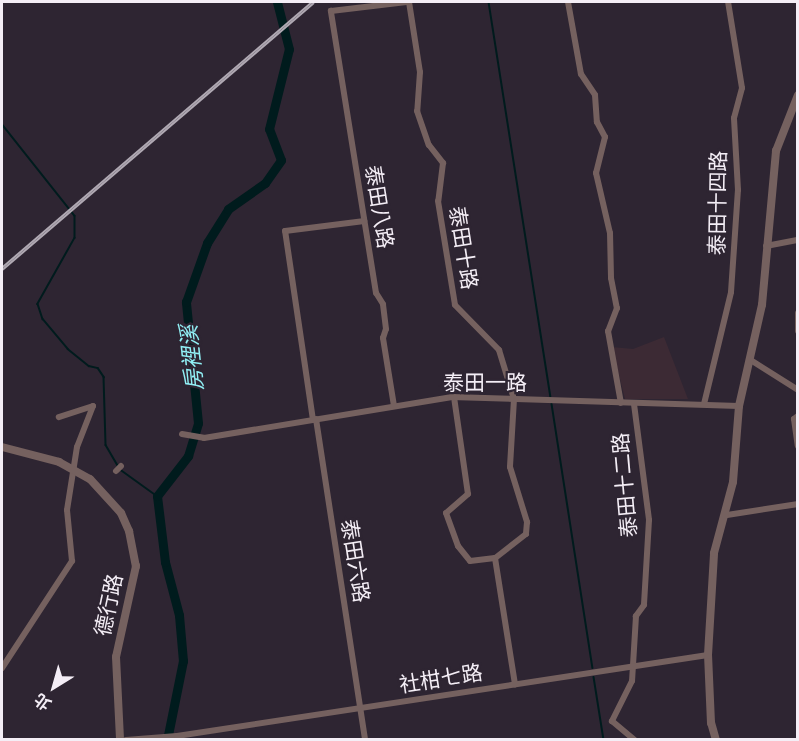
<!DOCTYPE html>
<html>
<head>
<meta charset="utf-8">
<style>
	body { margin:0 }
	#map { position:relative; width:799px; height:741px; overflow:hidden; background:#2e2532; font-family:"Roboto Condensed","Noto Sans TC",sans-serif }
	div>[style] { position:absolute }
	.industrial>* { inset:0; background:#3c2a34 }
	.stream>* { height:1.5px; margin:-0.75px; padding:0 0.75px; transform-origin:0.75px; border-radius:0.75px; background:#001b1d }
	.river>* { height:9px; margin:-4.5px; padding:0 4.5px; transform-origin:4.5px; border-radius:4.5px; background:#001b1d }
	.minor>* { height:6px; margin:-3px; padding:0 3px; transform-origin:3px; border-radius:3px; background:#75615f }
	.tertiary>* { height:8px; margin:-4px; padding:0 4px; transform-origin:4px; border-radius:4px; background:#75615f }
	.rail>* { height:4px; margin-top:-2px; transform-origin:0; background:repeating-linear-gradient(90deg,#2e2532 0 4.5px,#b0a9b3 0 9px); box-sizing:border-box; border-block:2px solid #b0a9b3 }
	span { translate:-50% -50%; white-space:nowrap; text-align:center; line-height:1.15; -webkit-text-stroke:4.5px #2e2532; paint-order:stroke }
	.street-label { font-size:21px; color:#f4eef6 }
	.water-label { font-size:22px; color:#91f0f5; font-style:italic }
	.frame { position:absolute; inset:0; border:3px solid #f4eef6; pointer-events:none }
	.north { position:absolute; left:24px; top:657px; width:60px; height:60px; -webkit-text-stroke:4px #2e2532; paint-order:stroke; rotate:217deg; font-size:16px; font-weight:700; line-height:24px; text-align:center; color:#f4eef6 }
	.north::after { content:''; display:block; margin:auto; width:21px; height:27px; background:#f4eef6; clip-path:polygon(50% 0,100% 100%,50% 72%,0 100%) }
</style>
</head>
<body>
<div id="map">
	<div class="industrial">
		<i style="clip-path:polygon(664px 337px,688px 399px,625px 399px,612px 347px,633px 349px)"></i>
	</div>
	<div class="stream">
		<i style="left:489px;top:2px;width:399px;rotate:81.1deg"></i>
		<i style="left:2px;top:124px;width:117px;rotate:51.6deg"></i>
		<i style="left:75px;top:216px;width:22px;rotate:90deg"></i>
		<i style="left:75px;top:238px;width:76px;rotate:119.3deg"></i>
		<i style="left:38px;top:304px;width:16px;rotate:72deg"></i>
		<i style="left:43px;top:319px;width:39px;rotate:50deg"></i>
		<i style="left:68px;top:349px;width:27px;rotate:39deg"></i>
		<i style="left:89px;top:366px;width:9px;rotate:13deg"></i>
		<i style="left:98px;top:368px;width:11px;rotate:56deg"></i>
		<i style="left:104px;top:377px;width:68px;rotate:88.3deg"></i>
		<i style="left:106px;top:445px;width:24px;rotate:60deg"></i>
		<i style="left:552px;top:404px;width:267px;rotate:81.2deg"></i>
		<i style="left:121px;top:470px;width:44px;rotate:35.8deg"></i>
		<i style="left:594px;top:677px;width:64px;rotate:81deg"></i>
	</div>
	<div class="river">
		<i style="left:167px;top:740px;width:81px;rotate:-78.6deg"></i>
		<i style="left:183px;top:661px;width:46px;rotate:-95deg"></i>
		<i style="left:179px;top:615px;width:55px;rotate:-104.8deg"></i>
		<i style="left:165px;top:562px;width:66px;rotate:-96.9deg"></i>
		<i style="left:157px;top:496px;width:51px;rotate:-52.2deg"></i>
		<i style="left:188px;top:456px;width:34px;rotate:-73deg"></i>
		<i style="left:198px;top:423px;width:122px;rotate:-95.7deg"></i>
		<i style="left:186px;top:302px;width:63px;rotate:-70.4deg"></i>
		<i style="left:207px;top:243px;width:40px;rotate:-58deg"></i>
		<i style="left:228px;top:209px;width:45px;rotate:-35.1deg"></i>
		<i style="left:265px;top:183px;width:28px;rotate:-55deg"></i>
		<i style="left:281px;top:160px;width:33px;rotate:-111deg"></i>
		<i style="left:269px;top:129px;width:82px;rotate:-76deg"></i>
		<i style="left:289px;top:49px;width:49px;rotate:-104.3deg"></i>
	</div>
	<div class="minor">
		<i style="left:409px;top:2px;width:71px;rotate:81.1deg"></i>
		<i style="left:420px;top:72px;width:39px;rotate:94deg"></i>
		<i style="left:417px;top:111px;width:36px;rotate:71deg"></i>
		<i style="left:429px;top:145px;width:23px;rotate:52deg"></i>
		<i style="left:443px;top:163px;width:38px;rotate:97deg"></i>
		<i style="left:438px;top:201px;width:105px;rotate:80.7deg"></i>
		<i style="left:455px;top:305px;width:63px;rotate:45.6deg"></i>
		<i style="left:499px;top:350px;width:51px;rotate:73deg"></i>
		<i style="left:514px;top:399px;width:68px;rotate:93.4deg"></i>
		<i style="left:510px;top:467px;width:58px;rotate:72.8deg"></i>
		<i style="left:527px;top:522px;width:12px;rotate:95deg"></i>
		<i style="left:526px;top:534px;width:39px;rotate:142deg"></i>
		<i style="left:495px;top:558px;width:128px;rotate:81deg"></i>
		<i style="left:568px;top:2px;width:73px;rotate:79.8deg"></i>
		<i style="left:581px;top:74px;width:25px;rotate:56deg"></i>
		<i style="left:595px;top:95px;width:27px;rotate:86deg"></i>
		<i style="left:597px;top:122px;width:17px;rotate:62deg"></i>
		<i style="left:605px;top:137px;width:37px;rotate:104deg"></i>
		<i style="left:596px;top:173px;width:62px;rotate:76.9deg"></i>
		<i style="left:610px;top:233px;width:45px;rotate:88.7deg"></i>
		<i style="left:611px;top:278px;width:31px;rotate:79deg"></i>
		<i style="left:617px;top:308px;width:25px;rotate:111deg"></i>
		<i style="left:608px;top:331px;width:73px;rotate:79.8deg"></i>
		<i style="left:766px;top:246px;width:33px;rotate:-11deg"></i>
		<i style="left:798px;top:313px;width:18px;rotate:90deg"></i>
		<i style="left:749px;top:359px;width:58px;rotate:32.3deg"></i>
		<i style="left:454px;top:397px;width:98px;rotate:81.8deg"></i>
		<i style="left:468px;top:494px;width:29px;rotate:139deg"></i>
		<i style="left:446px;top:513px;width:35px;rotate:70deg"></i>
		<i style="left:458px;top:546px;width:19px;rotate:51deg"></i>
		<i style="left:470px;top:561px;width:25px;rotate:-7deg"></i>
		<i style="left:634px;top:404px;width:117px;rotate:82.6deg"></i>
		<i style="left:649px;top:520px;width:85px;rotate:93.4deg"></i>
		<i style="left:644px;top:605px;width:14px;rotate:126deg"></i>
		<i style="left:636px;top:616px;width:65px;rotate:93.5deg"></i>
		<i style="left:632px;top:681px;width:45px;rotate:116.6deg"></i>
		<i style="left:612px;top:721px;width:30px;rotate:40deg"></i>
		<i style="left:704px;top:404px;width:115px;rotate:-76.4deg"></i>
		<i style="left:731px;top:292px;width:102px;rotate:-86.1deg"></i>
		<i style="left:738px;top:190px;width:72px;rotate:-93.2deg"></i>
		<i style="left:734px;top:118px;width:31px;rotate:-75deg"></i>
		<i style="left:742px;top:88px;width:87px;rotate:-99.2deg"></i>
		<i style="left:394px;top:406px;width:69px;rotate:-99.2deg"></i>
		<i style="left:383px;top:338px;width:9px;rotate:-72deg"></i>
		<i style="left:386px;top:329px;width:25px;rotate:-97deg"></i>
		<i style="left:383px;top:304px;width:13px;rotate:-122deg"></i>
		<i style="left:376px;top:293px;width:286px;rotate:-99.1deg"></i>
		<i style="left:331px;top:11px;width:76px;rotate:-6.8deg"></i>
		<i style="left:798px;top:416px;width:5px;rotate:143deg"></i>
		<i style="left:794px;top:419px;width:27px;rotate:82deg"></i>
		<i style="left:316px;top:419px;width:325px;rotate:81.3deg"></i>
		<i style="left:313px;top:420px;width:191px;rotate:-98.4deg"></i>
		<i style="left:285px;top:231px;width:80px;rotate:-7.2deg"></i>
		<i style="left:182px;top:434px;width:22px;rotate:10deg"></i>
		<i style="left:204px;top:438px;width:250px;rotate:-9.4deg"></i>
		<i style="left:451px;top:397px;width:288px;rotate:1.8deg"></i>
		<i style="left:116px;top:471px;width:7px;rotate:-45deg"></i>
		<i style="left:727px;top:515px;width:72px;rotate:-8.8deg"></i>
		<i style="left:2px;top:668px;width:128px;rotate:-56.8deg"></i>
		<i style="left:72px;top:561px;width:51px;rotate:-95.6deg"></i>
		<i style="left:67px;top:510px;width:64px;rotate:-81deg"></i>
		<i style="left:77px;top:447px;width:44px;rotate:-68.7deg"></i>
		<i style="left:93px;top:406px;width:36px;rotate:162deg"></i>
		<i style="left:126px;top:740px;width:51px;rotate:-4.5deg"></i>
		<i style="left:177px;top:736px;width:537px;rotate:-8.67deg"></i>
	</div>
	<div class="tertiary">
		<i style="left:2px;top:447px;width:59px;rotate:14.7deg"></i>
		<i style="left:59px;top:462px;width:35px;rotate:29deg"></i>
		<i style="left:90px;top:479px;width:46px;rotate:47.6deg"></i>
		<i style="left:121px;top:513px;width:20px;rotate:66deg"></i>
		<i style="left:129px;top:531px;width:36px;rotate:79deg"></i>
		<i style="left:136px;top:566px;width:93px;rotate:102.4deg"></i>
		<i style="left:116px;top:657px;width:83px;rotate:87.2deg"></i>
		<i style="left:716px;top:740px;width:18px;rotate:-106deg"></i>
		<i style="left:711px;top:723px;width:68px;rotate:-92.5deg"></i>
		<i style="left:708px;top:655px;width:102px;rotate:-86.6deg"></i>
		<i style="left:714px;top:553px;width:73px;rotate:-75deg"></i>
		<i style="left:733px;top:482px;width:76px;rotate:-85.5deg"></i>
		<i style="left:739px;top:406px;width:104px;rotate:-77.2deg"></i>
		<i style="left:762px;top:305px;width:155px;rotate:-84.8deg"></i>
		<i style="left:776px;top:151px;width:60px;rotate:-68.6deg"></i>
	</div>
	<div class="rail">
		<i style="left:2px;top:269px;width:410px;rotate:-40.6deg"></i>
	</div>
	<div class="street-label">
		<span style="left:718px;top:203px;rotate:-89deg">泰田十四路</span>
		<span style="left:379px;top:207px;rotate:81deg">泰田八路</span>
		<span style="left:463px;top:248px;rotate:81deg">泰田十路</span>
		<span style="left:485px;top:383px">泰田一路</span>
		<span style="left:625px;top:485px;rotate:-95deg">泰田十二路</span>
		<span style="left:355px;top:561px;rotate:81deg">泰田六路</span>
		<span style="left:109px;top:605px;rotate:-78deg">德行路</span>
		<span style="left:441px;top:679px;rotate:-9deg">社柑七路</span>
	</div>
	<div class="water-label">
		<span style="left:192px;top:358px;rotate:-96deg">房裡溪</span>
	</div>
	<div class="frame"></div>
	<div class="north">北</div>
</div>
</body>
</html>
